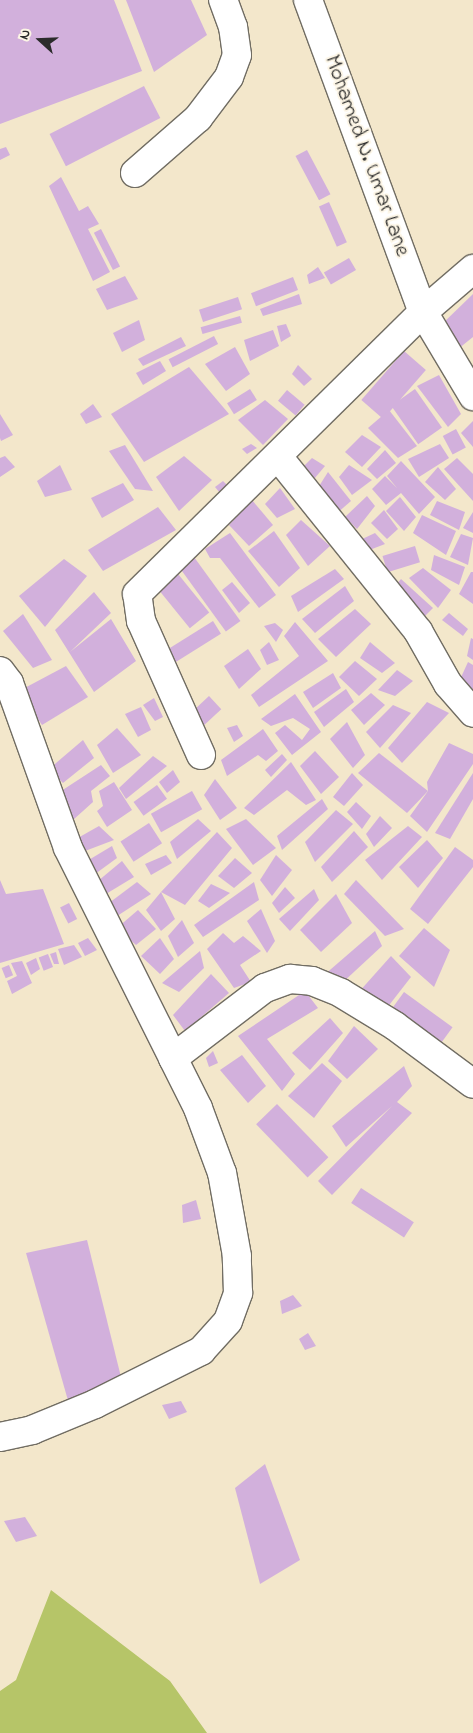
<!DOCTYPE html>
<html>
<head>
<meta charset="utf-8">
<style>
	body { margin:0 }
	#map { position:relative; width:473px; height:1733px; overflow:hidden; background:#f3e7cb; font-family:"Indie Flower",sans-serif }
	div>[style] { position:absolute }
	.green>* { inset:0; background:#b6c568 }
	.building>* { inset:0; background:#d2b0dc; transform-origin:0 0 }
	.roads { filter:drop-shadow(1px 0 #716d63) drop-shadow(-1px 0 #716d63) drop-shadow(0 1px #716d63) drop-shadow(0 -1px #716d63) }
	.minor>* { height:28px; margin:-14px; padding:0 14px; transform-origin:14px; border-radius:14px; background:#fff }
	span { translate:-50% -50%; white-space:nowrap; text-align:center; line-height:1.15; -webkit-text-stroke:4px #fcf5e5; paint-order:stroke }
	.street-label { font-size:22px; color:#2b2b2b }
	.north { position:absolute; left:15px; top:15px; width:50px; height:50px; -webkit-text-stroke:4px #fcf5e5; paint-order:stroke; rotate:290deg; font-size:14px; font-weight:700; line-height:20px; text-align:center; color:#2b2b2b }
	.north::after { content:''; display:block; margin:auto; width:18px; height:22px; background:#2b2b2b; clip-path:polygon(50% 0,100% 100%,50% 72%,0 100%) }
</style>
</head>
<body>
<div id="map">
	<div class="green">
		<i style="clip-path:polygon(51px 1590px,170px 1681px,207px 1733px,0 1733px,0 1691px,16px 1680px)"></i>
	</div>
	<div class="building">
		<i style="clip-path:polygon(0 0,114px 0,142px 71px,0 124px)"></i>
		<i style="clip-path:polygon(126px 0,191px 0,207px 35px,154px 72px)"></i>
		<i style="left:144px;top:86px;width:36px;height:106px;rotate:63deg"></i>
		<i style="clip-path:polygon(6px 147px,10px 155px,0 160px,0 149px)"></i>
		<i style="left:307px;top:150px;width:50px;height:13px;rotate:62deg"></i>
		<i style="clip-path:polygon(61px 177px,79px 211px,88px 206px,99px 224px,88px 229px,110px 272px,93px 281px,49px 186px)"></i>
		<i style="left:329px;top:202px;width:44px;height:11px;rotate:66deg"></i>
		<i style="left:101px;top:229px;width:42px;height:8px;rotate:63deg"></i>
		<i style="left:349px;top:258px;width:14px;height:29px;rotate:60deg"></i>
		<i style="clip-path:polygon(318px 267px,325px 278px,309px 284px,307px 275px)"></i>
		<i style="clip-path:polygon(125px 276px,138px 299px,107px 310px,96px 289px)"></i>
		<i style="left:293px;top:277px;width:14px;height:45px;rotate:69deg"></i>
		<i style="clip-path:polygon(299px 294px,302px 304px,263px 316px,260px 309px)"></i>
		<i style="clip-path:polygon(473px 294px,473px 337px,458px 349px,439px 327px)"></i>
		<i style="left:238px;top:297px;width:13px;height:41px;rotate:72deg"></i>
		<i style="left:240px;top:316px;width:7px;height:41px;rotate:74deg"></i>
		<i style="clip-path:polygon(139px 320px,145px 340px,122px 352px,113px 333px)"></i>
		<i style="clip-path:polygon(286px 324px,291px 336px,281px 342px,277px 326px)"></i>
		<i style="clip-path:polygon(273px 330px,279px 346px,250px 361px,244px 340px)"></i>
		<i style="left:214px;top:336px;width:9px;height:51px;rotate:63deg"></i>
		<i style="clip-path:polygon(181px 337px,186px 346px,143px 366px,138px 359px)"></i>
		<i style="clip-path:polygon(235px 347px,250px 374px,226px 391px,205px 364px)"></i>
		<i style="left:404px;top:351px;width:29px;height:65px;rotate:41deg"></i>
		<i style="clip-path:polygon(160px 361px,166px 371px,143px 385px,136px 373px)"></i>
		<i style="clip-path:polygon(298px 365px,312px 379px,304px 386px,292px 374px)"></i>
		<i style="clip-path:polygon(189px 367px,229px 414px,144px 462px,111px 414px)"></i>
		<i style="clip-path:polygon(439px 375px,461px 414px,448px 427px,417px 386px)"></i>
		<i style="left:250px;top:389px;width:13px;height:27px;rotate:58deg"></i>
		<i style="left:415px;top:389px;width:47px;height:29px;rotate:55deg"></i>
		<i style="left:287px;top:390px;width:23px;height:14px;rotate:40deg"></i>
		<i style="clip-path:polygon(265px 400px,288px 419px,263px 445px,238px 420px)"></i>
		<i style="clip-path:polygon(93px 404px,102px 417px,86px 424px,80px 414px)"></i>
		<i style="clip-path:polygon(389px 410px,417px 446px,398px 458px,368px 428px)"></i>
		<i style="clip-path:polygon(0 414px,13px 435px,1px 441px,0 438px)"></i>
		<i style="clip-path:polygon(473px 421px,473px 447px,461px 433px)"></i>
		<i style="left:456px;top:429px;width:21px;height:15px;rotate:62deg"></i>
		<i style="clip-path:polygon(362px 435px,381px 447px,362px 467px,345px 452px)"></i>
		<i style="clip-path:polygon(251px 444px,257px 448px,247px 454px,242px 449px)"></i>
		<i style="clip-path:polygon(440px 444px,449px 458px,419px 477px,408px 459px)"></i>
		<i style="clip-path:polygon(125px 445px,153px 491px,135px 489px,109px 451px)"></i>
		<i style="clip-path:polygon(385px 450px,396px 463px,377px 479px,367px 469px)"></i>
		<i style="clip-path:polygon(5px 456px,15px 467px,0 477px,0 458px)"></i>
		<i style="clip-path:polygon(184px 456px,212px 480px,179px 511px,156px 477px)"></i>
		<i style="clip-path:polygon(312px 458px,325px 466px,309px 485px,298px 472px)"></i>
		<i style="clip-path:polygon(457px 458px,473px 474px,473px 501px,444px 469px)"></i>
		<i style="clip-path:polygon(401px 461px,435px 497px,419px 514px,401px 493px,386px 505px,372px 489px,385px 476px,397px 488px,387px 476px)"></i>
		<i style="clip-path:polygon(60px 465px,72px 490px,45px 497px,37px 481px)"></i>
		<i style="clip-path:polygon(349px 465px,372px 480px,352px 495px,339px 477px)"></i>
		<i style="clip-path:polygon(438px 467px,456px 489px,445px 500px,425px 482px)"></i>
		<i style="clip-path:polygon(328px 472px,351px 501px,336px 514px,316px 491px)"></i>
		<i style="clip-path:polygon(223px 481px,229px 487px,220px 493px,215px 487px)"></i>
		<i style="clip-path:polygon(123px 483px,134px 500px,102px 518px,91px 498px)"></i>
		<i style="clip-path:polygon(280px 488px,295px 509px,277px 518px,265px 504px)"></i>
		<i style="clip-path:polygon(367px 496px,375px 506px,357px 529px,345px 517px)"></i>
		<i style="clip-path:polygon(400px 497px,416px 517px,404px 531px,386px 511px)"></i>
		<i style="clip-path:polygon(252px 500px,273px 525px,249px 546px,229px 525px)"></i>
		<i style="clip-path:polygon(437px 501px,465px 512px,459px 530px,430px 515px)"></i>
		<i style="clip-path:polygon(158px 507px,176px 530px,103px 571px,88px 550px)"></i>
		<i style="clip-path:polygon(384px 510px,398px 529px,387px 539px,371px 523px)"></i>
		<i style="clip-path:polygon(473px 512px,473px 533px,463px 528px)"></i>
		<i style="clip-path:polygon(422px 515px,456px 531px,446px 555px,413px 533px)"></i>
		<i style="clip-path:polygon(301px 520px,330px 546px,308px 566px,286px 535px)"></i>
		<i style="clip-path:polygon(274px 531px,300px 568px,279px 587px,248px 551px)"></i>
		<i style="clip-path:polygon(230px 533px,276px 595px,259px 608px,220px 558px,210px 558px,205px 549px)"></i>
		<i style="clip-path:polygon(375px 533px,385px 544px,367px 551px,358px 541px)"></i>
		<i style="clip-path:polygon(461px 534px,473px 538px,468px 565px,450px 557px)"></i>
		<i style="left:415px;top:546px;width:17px;height:34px;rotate:73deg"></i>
		<i style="clip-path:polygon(434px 555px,465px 567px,459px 585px,431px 570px)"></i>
		<i style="left:194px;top:557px;width:79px;height:18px;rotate:54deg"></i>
		<i style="clip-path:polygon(64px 559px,87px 576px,45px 627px,19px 596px)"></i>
		<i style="clip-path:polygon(423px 568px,451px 590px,438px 608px,409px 578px)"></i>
		<i style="left:174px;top:569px;width:56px;height:25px;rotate:51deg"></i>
		<i style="clip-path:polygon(335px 569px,344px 579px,298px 612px,291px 596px)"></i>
		<i style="clip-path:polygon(471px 572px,473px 572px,473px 604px,459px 594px)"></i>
		<i style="clip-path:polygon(401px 579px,433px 608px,418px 623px,392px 590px)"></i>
		<i style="clip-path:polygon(232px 582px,250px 603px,239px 613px,222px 590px)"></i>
		<i style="clip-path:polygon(345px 586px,354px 601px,315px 633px,302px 619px)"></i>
		<i style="clip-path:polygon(94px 592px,111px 613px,70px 652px,111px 619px,136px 661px,94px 692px,55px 630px)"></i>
		<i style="clip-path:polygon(355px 609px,371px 624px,336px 657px,318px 639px)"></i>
		<i style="clip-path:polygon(449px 613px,468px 629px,463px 636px,442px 620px)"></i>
		<i style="clip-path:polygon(23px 614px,52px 660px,33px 668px,3px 631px)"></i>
		<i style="left:213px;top:621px;width:15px;height:56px;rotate:58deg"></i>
		<i style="clip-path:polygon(295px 622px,328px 661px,259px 707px,251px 695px,299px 656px,284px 636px)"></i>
		<i style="clip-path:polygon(275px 623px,283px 630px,276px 642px,264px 626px)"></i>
		<i style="clip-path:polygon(471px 638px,473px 639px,473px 660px,467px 656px)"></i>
		<i style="clip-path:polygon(269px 642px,279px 660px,267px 665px,260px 650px)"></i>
		<i style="clip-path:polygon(370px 642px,395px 663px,382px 673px,360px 658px)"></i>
		<i style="clip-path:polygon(248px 649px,261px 669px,239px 689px,224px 666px)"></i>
		<i style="clip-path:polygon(355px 661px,377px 679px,359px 696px,339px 677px)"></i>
		<i style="clip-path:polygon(468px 662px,473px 665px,473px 696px,457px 686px)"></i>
		<i style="clip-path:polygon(66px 666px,88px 697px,42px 725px,19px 691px)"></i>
		<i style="clip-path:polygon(397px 670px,413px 681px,395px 696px,378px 690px)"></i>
		<i style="clip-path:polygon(333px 673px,341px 688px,313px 708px,303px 692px)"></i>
		<i style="clip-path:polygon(346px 689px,354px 702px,324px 727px,314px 712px)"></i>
		<i style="clip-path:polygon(371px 693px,385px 705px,364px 725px,351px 710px)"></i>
		<i style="clip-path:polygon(295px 694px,321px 732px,292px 755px,275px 733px,285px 725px,302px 740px,310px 729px,293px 718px,271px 726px,261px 719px)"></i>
		<i style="left:209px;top:696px;width:18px;height:27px;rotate:47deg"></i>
		<i style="clip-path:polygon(154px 698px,163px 717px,155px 721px,143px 705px)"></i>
		<i style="clip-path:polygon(427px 702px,449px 713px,402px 763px,388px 748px)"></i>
		<i style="clip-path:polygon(393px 705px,411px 713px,380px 748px,366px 732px)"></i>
		<i style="clip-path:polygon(141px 707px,151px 730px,138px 737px,125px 714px)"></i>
		<i style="clip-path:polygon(347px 722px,365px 755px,353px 768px,330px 739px)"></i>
		<i style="clip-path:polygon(237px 725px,243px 736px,234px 742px,227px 728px)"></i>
		<i style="clip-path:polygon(117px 728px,141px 755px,113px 773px,97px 745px)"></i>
		<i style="clip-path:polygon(263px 729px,278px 751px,266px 761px,258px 755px,227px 776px,221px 760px)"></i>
		<i style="clip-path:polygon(83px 740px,94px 758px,63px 783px,49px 769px)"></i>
		<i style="clip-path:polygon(449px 743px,473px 754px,473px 764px,427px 832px,410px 816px,428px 791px,427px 782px)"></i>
		<i style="clip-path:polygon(315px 751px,339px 777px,321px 794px,300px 766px)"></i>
		<i style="clip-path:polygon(379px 753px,428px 791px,407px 813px,358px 773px)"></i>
		<i style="clip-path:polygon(282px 754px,287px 760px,271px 777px,265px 770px)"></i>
		<i style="clip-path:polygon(153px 756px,167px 766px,126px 799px,119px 788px)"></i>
		<i style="clip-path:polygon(291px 762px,316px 800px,306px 805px,287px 790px,254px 815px,244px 808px)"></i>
		<i style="clip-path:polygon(101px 765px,110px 776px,91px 791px,93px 802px,73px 820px,55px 795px)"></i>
		<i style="clip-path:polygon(173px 770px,180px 782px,167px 793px,159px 782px)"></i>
		<i style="clip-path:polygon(352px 773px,363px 785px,344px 806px,333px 797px)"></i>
		<i style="clip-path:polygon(473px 773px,473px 799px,450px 839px,435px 833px)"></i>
		<i style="clip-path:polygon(215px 779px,237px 808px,220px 820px,204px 795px)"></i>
		<i style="clip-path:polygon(114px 782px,132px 810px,107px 827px,97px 811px,103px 806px,99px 791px)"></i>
		<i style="left:157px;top:785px;width:17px;height:29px;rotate:54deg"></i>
		<i style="left:192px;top:791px;width:21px;height:47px;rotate:61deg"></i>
		<i style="clip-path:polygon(322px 799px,328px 809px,282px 850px,277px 836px)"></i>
		<i style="clip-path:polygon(356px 802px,371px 816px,362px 829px,347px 812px)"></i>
		<i style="clip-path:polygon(336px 810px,353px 824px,315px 862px,305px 842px)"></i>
		<i style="clip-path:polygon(380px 816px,392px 828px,374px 847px,366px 834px)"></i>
		<i style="clip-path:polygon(198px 819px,211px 831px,177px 859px,170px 842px)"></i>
		<i style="clip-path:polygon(246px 819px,276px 848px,253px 865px,226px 829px)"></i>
		<i style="left:149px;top:823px;width:24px;height:34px;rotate:57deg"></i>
		<i style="clip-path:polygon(99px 826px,114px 840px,85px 851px,76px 839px)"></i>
		<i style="clip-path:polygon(408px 826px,422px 837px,382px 880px,365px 860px)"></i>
		<i style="clip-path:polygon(354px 831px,368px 847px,332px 882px,321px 867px)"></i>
		<i style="clip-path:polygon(217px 832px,232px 848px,185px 905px,161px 892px,175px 919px,161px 931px,146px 910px,161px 892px)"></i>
		<i style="clip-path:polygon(427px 840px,443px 858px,418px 888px,399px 867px)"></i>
		<i style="clip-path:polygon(112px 846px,117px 858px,91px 877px,87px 861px)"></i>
		<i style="clip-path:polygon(455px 847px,473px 860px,473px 867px,428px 924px,410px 909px)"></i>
		<i style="clip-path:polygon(166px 855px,172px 863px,151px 875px,145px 864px)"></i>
		<i style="clip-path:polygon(276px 855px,292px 870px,272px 896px,260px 880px)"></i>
		<i style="clip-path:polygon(235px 858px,252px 873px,234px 888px,218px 876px)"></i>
		<i style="clip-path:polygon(122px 861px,134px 877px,101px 897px,98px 881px)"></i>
		<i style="clip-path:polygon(0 880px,6px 894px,43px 889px,64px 944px,0 963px)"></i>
		<i style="clip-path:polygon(356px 880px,404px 929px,385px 936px,344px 894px)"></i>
		<i style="clip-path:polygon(137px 882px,151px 894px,111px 920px,105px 906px)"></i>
		<i style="clip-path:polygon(254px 882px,259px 900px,203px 937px,194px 925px)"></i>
		<i style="clip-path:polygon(211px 884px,230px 893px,209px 908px,198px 901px)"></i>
		<i style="clip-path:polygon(285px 887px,295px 898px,279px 913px,272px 903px)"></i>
		<i style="clip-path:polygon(314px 889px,319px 900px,290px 931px,279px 919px)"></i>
		<i style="clip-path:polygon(336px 894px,352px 923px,321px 952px,300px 930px)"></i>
		<i style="left:69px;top:903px;width:18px;height:10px;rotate:63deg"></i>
		<i style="clip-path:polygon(261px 909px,275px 941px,267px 953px,247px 921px)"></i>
		<i style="clip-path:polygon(138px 910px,156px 929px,136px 945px,117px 928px)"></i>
		<i style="clip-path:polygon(182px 920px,194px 943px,178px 957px,168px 936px)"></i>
		<i style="clip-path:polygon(424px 928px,450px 950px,434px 987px,399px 956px)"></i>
		<i style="clip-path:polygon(375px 931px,382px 946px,341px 984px,323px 976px)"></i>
		<i style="clip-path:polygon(223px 933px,234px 943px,243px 936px,261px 951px,240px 965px,251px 982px,234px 988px,207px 949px)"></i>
		<i style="clip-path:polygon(88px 938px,97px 950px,85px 956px,78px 943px)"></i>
		<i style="clip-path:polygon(160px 938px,174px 959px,160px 974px,141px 956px)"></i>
		<i style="clip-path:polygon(74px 945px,82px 957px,64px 965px,58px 949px)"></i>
		<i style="clip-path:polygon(200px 951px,204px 968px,179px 992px,162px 983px)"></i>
		<i style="clip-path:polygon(56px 952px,59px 964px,54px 964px,50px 954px)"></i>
		<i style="left:48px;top:954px;width:14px;height:10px;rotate:69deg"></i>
		<i style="clip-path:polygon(391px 956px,411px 977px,383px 1013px,358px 993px)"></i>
		<i style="clip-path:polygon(36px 958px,40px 969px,31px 975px,26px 963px)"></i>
		<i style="clip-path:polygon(22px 961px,32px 983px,12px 994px,7px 981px,17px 976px,11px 963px)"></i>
		<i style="left:9px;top:965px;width:11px;height:8px;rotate:68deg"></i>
		<i style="clip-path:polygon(211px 974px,229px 993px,185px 1031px,173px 1015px)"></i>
		<i style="clip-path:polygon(305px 991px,318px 1008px,267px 1039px,295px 1074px,282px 1091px,238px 1036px)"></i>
		<i style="left:404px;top:992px;width:60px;height:34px;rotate:36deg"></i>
		<i style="clip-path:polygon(330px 1018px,343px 1033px,310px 1070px,292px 1053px)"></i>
		<i style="clip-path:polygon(354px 1026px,378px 1049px,347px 1079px,328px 1061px)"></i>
		<i style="clip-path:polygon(213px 1051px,218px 1063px,209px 1067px,206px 1058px)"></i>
		<i style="clip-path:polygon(242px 1055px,266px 1086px,248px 1103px,220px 1070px)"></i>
		<i style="clip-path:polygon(322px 1063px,342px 1081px,314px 1118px,288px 1096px)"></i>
		<i style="clip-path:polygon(404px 1066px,412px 1086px,397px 1102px,412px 1113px,332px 1195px,318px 1181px,392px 1106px,346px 1147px,332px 1126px)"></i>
		<i style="left:277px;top:1104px;width:74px;height:29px;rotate:46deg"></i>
		<i style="left:361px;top:1188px;width:63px;height:18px;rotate:33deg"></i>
		<i style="clip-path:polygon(196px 1200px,201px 1219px,183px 1223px,182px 1205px)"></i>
		<i style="clip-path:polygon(87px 1240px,121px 1377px,69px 1404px,26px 1253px)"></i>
		<i style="clip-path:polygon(293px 1295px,302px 1306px,282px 1314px,280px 1301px)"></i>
		<i style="clip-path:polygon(308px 1333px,316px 1346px,305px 1350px,299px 1339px)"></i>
		<i style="clip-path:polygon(181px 1401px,187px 1412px,169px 1419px,162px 1405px)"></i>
		<i style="clip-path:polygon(265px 1464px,300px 1560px,260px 1584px,235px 1488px)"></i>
		<i style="clip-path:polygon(25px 1517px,37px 1536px,16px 1542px,4px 1521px)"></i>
	</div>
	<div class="roads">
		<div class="minor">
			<i style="left:308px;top:0;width:333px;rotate:69.8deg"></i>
			<i style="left:423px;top:312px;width:98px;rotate:59.2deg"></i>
			<i style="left:135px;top:173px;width:84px;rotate:-41.1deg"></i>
			<i style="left:198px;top:118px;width:51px;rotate:-52.9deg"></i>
			<i style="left:229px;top:77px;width:23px;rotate:-70deg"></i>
			<i style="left:237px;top:55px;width:28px;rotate:-98deg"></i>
			<i style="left:233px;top:27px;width:29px;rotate:-110deg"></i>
			<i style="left:279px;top:458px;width:222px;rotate:51.2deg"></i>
			<i style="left:418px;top:631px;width:61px;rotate:60.5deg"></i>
			<i style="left:448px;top:684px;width:38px;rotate:49deg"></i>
			<i style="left:0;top:671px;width:15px;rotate:53deg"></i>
			<i style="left:9px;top:683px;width:175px;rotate:70.3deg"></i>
			<i style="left:68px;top:848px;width:235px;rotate:63.4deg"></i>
			<i style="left:201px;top:755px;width:147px;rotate:-114.1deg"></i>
			<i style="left:141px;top:621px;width:27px;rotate:-98deg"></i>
			<i style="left:137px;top:594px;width:402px;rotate:-44.6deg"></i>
			<i style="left:423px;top:312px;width:66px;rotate:-40.7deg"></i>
			<i style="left:0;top:1437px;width:33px;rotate:-12deg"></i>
			<i style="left:32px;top:1430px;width:68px;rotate:-22.4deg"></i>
			<i style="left:95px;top:1404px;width:119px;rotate:-26.6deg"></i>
			<i style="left:201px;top:1351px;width:40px;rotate:-48deg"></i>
			<i style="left:228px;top:1321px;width:30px;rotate:-70deg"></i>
			<i style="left:238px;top:1293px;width:37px;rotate:-92deg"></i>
			<i style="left:237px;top:1256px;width:84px;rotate:-100.2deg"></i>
			<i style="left:222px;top:1173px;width:69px;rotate:-110.3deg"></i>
			<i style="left:198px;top:1108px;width:56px;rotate:-116.6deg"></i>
			<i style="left:173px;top:1058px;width:116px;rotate:-37.3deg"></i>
			<i style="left:265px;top:988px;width:27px;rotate:-20deg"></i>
			<i style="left:290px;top:979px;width:22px;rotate:5deg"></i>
			<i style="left:312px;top:981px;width:31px;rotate:22deg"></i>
			<i style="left:341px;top:993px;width:63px;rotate:31.4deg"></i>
			<i style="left:395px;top:1026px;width:97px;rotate:36.6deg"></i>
		</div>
	</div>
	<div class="street-label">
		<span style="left:366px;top:156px;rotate:70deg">Mohamed N. Umar Lane</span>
	</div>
	<div class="north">N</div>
</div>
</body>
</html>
